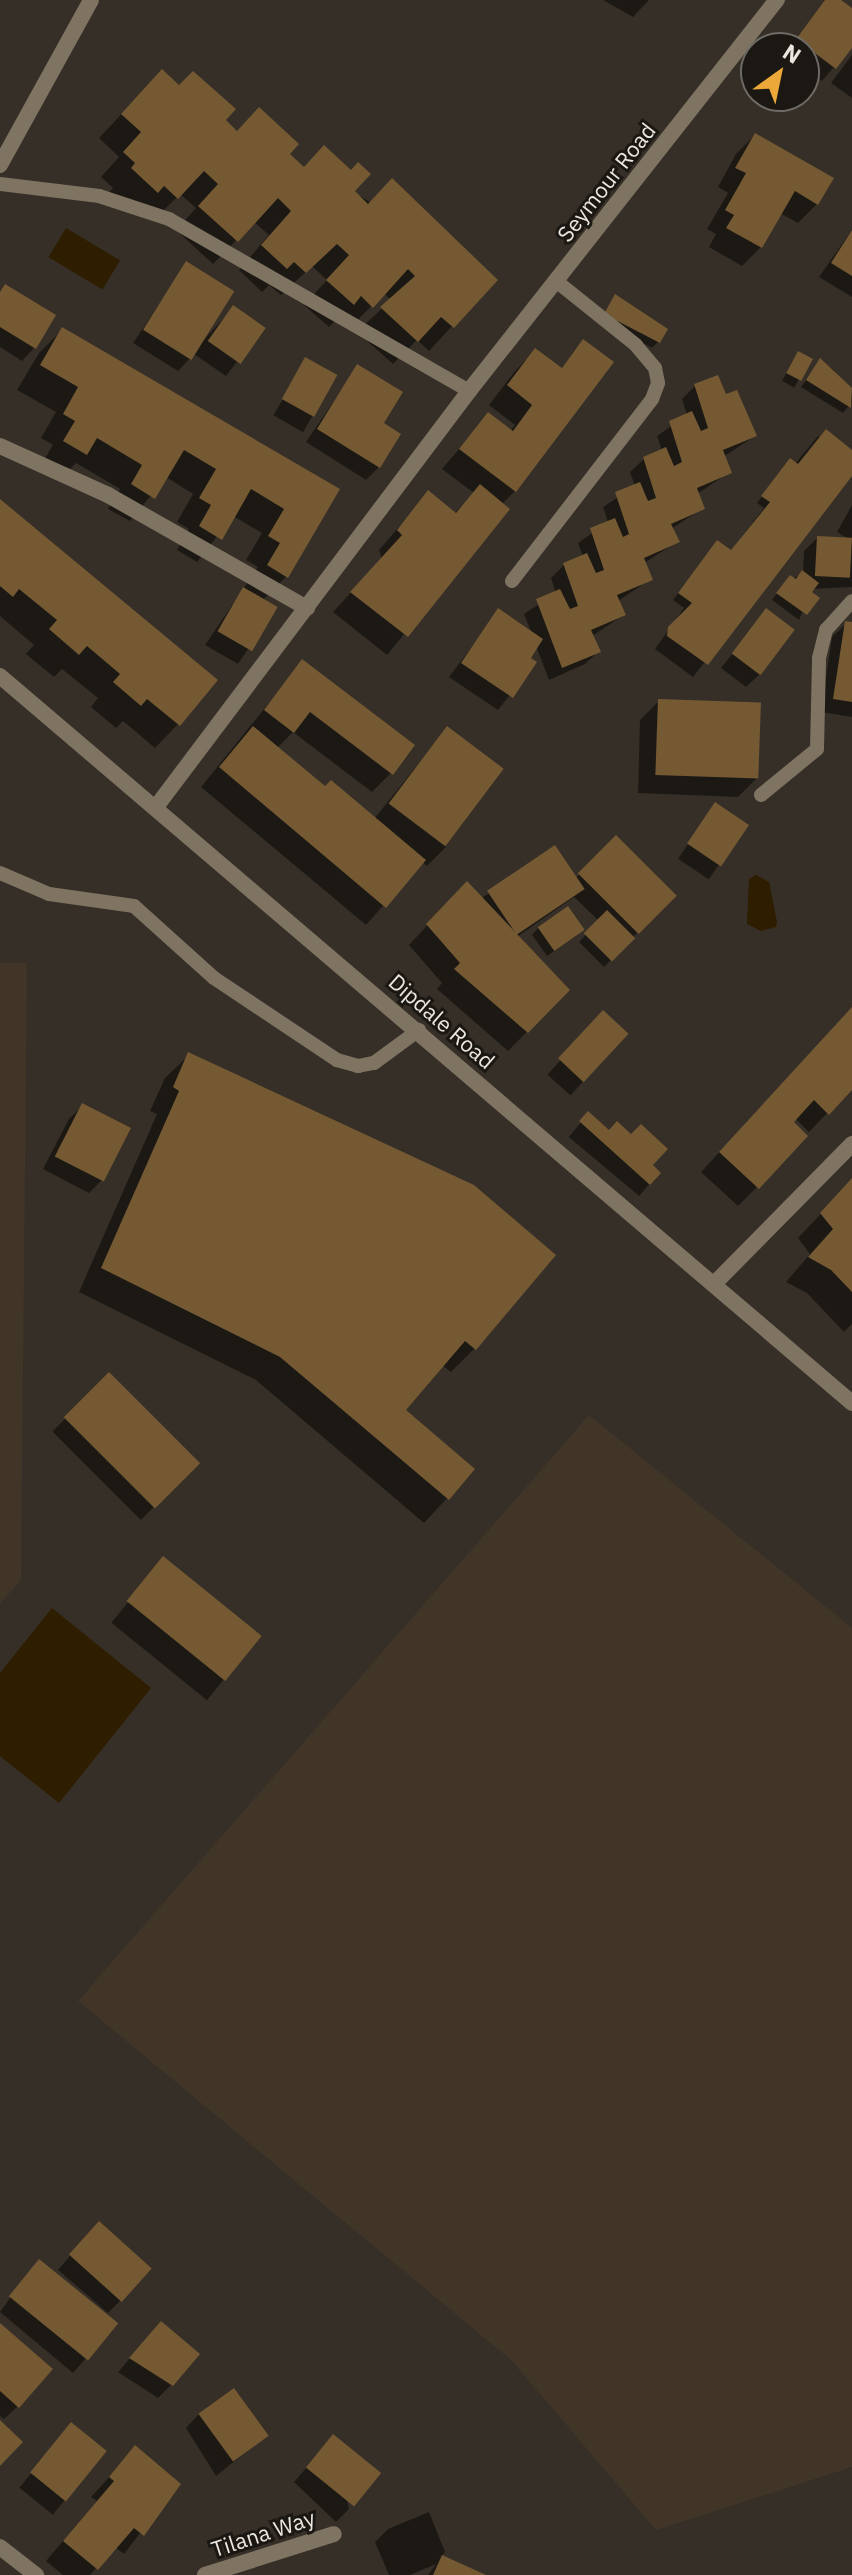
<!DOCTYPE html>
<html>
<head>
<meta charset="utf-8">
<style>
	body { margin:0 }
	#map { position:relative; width:852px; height:2575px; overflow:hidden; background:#362f27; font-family:"IBM Plex Sans",sans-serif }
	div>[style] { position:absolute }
	.built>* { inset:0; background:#403527 }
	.water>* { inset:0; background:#2f1d00; transform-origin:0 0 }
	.shadow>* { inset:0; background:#0007; transform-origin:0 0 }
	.building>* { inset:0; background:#745933; transform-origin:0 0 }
	.service>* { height:14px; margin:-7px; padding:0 7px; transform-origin:7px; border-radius:7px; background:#7f7362 }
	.minor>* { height:16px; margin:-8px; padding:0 8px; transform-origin:8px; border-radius:8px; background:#7f7362 }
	span { translate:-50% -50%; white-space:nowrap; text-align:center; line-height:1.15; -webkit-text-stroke:6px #1b1814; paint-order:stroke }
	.street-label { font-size:22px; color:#eae6e0 }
	.north { position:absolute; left:740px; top:32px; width:80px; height:80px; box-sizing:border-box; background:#1b1814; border:2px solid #6e6a66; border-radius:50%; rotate:33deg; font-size:22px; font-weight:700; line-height:32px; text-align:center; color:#eae6e0 }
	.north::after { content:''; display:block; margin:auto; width:28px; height:36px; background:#eca93a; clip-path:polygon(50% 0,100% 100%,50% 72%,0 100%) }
</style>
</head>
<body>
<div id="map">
	<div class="built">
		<i style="clip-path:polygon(0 963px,27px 963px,21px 1580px,0 1604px)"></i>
		<i style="clip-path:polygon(589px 1415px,852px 1628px,852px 2467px,656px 2530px,511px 2360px,78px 2001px)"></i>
	</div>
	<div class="water">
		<i style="left:66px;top:228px;width:63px;height:34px;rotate:31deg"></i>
		<i style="clip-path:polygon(756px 875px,769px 882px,777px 922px,776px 927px,761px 931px,747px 924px,749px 879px)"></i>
		<i style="clip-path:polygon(52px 1608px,151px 1688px,59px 1803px,0 1756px,0 1673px)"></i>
	</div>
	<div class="shadow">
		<i style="clip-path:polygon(603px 0,649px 0,633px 17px)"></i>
		<i style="clip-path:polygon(826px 0,838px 0,852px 11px,852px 46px,822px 81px,804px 68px,804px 48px,788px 48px)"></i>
		<i style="clip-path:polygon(852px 55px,852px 98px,831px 83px)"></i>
		<i style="clip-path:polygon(162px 71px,236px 133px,287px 154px,303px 169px,352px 191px,495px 280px,429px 351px,417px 340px,393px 364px,357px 332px,391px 300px,384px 293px,348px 330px,337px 319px,329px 327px,304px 305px,327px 280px,312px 266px,281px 295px,269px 285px,262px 292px,239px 270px,269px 235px,254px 222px,213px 264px,176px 230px,196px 208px,180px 194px,153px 221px,140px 208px,133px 215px,108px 193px,113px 188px,101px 177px,119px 157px,99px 138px)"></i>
		<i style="clip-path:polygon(755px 135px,817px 204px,798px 223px,780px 213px,761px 247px,742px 266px,709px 247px,716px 234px,707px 229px,728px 193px,718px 187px,736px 154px)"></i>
		<i style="clip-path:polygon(852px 230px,852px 297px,819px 277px)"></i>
		<i style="clip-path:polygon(186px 264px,198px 346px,234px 307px,263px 328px,226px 376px,194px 354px,178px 371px,133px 343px)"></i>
		<i style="clip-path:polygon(6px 286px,35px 347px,22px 361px,0 347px,0 292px)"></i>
		<i style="clip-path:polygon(616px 297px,658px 342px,652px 348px,600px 320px)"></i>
		<i style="clip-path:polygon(63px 329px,337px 490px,286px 577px,263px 600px,276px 607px,238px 664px,205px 645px,258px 567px,246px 560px,262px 533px,233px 516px,197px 562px,177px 550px,189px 529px,177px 522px,193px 494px,166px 477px,130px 521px,108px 509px,120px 489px,76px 463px,62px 477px,41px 465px,53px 445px,41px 438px,56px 412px,17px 390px,39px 353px)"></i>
		<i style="clip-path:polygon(577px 347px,515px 491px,502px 504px,507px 509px,387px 655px,333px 612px,382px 559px,379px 550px,428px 493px,454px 514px,474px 493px,442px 469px,489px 414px,510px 431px,515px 425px,489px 405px,516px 370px,535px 351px,562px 368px)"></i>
		<i style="left:798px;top:353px;width:14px;height:32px;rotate:30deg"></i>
		<i style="left:306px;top:359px;width:34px;height:65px;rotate:30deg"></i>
		<i style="clip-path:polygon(820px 361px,835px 371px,832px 377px,852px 390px,852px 402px,843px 413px,801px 387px)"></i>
		<i style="clip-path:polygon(358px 366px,381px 424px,379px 467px,366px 480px,306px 442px)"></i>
		<i style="clip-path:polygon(695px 386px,725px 397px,755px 436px,723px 457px,730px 472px,697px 494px,703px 508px,671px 529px,677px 542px,644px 563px,651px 579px,618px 601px,624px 615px,592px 636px,599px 651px,585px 664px,549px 680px,536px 646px,528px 658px,535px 663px,498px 710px,449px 677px,499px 611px,532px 634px,524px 614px,556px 593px,551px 578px,564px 565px,583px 557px,578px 543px,608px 522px,603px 507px,635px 486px,630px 472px,644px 459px,662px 451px,657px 436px,687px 415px,682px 399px)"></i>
		<i style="clip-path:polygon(818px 436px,852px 452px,852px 473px,693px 677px,655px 649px,684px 608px,673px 600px,711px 549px,730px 552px,764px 508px,757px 503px,784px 467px,795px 464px)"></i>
		<i style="clip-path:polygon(0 502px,178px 724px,155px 748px,123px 721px,116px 728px,91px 707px,98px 698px,62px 669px,54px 677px,26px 654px,34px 645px,0 616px)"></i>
		<i style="clip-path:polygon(852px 505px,852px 587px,812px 589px,799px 620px,772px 600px,784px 584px,803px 573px,804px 551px,817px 538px,850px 540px,837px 532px)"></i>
		<i style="clip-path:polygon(766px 611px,760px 674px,746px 687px,721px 668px)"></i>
		<i style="clip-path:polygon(846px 624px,852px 625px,852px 717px,821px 712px,832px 637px)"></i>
		<i style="clip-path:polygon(302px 662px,391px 773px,372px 792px,293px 732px,277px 748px,325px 789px,374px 819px,447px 728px,446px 847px,427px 866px,422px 862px,366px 925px,201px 787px)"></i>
		<i style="clip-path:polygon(659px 701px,757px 778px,738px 797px,638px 793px,640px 720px)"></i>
		<i style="left:715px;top:804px;width:37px;height:66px;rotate:34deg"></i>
		<i style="clip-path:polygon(616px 838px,674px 895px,604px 967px,579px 942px,599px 921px,574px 897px,514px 939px,567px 991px,508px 1051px,437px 989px,442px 983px,409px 945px,448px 903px,482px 898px,554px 847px,575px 879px)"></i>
		<i style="clip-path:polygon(538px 928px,576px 936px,547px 956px,532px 935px)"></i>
		<i style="clip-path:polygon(852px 1009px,852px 1087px,809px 1132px,795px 1118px,757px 1187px,738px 1206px,701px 1172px)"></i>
		<i style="left:603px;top:1013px;width:31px;height:83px;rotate:42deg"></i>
		<i style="clip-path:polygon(189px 1055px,553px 1256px,474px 1349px,451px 1372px,442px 1365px,403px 1410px,473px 1470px,424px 1523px,256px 1380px,79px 1292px,157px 1114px,150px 1111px,165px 1078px)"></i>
		<i style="clip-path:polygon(82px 1106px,102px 1180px,89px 1193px,43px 1169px,69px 1119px)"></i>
		<i style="left:588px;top:1114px;width:92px;height:30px;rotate:40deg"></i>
		<i style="clip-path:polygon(852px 1181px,852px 1324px,844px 1332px,807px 1293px,786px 1282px,810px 1254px,798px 1238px)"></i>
		<i style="left:109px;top:1375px;width:125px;height:80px;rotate:45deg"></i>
		<i style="left:163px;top:1559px;width:123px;height:82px;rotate:39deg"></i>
		<i style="clip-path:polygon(86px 2237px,121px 2300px,108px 2313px,58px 2270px)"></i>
		<i style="clip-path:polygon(27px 2275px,115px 2325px,73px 2373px,0 2312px)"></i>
		<i style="clip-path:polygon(0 2326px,18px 2406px,4px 2419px,0 2416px)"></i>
		<i style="clip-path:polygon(148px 2337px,171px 2385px,158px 2398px,118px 2372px)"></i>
		<i style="clip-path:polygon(199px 2414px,266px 2436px,216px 2476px,186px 2428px)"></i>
		<i style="left:71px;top:2424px;width:43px;height:82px;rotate:39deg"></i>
		<i style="clip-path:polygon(333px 2437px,349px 2509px,336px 2522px,294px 2482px)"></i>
		<i style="clip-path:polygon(136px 2448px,178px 2484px,124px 2554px,115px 2547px,90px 2575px,63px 2575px,46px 2561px,97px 2501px,91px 2497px)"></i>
		<i style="clip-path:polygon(429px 2512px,445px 2552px,441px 2557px,481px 2575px,428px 2575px,436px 2564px,410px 2575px,389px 2575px,375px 2542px,388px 2529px)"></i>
	</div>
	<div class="building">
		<i style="clip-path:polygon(825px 0,841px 0,852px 8px,852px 48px,836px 69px,796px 39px)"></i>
		<i style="clip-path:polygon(162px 69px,179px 85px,193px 71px,236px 109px,226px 120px,237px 131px,259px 107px,299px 144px,290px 154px,304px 167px,324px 145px,351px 170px,358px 162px,371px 174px,355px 191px,368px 204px,392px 178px,498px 280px,454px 328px,441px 317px,418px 342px,380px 307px,415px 276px,408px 269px,373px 308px,361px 296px,354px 305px,326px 280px,349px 255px,337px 244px,306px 273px,294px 262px,287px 269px,261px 245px,291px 211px,278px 198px,238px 242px,198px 206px,218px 184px,204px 171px,178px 199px,164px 186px,158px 193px,131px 168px,135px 163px,123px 152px,141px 132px,121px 114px)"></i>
		<i style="clip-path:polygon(755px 133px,834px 178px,818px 205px,795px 191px,762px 248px,726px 228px,734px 215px,725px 210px,746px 173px,735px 168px)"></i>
		<i style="clip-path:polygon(852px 230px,852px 276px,831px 263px)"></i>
		<i style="left:186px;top:261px;width:57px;height:81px;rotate:32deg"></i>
		<i style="clip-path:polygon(5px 284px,56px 315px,36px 349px,0 327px,0 292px)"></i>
		<i style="clip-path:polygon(615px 294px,668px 329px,660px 343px,604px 314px)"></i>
		<i style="left:233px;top:305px;width:40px;height:44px;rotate:35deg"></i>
		<i style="clip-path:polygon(62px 327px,340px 489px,288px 578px,267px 565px,280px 543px,268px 536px,284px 509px,251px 489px,222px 540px,199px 526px,211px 505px,199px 498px,216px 469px,184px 450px,155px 499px,131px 484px,142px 465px,97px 438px,87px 455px,63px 441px,75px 421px,63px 414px,78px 387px,40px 365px)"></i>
		<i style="clip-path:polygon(583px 339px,614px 362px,516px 492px,459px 449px,488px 412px,513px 431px,532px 405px,507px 385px,535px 348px,562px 368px)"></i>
		<i style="left:798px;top:351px;width:17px;height:25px;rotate:28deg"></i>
		<i style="left:305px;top:357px;width:37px;height:48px;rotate:29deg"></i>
		<i style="clip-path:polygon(820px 358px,852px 388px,851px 408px,806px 380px)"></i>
		<i style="clip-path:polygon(357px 364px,403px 392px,384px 423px,401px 434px,380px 468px,317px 429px)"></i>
		<i style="clip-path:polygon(718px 375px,726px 394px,737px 390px,757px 436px,723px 450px,732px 473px,697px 488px,705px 509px,671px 524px,680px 542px,644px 558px,653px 580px,617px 595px,626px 615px,591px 630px,601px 652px,562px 668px,536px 599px,560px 589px,570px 609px,578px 606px,563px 563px,587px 553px,596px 573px,604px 570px,590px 528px,615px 518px,623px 537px,629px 534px,615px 492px,640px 482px,648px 501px,656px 498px,643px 457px,666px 447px,674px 466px,682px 462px,669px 421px,692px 411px,701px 431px,708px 428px,694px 384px)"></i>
		<i style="clip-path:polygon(826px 429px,852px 450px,852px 476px,708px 665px,667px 636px,668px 627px,692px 603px,678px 593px,717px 540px,731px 550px,770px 502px,761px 496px,790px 458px,798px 464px)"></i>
		<i style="clip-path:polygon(480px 484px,510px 509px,408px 637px,350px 592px,402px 535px,397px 530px,428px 490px,456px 513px)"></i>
		<i style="clip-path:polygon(0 499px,218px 680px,180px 726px,147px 699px,141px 706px,113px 682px,120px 674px,87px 646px,79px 655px,49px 629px,57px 620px,19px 589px,13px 597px,0 586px)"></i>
		<i style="left:817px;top:536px;width:35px;height:40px;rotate:3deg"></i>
		<i style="clip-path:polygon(802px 570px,819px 583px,812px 592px,820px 598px,807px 615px,776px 593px,790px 575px,796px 579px)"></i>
		<i style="left:243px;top:587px;width:40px;height:51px;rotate:30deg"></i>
		<i style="clip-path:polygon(498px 608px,543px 639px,531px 658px,537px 662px,513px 698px,461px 663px)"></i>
		<i style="left:766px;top:608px;width:36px;height:57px;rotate:37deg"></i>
		<i style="clip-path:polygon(845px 621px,852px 622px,852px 702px,833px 699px)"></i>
		<i style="clip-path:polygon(302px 659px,415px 745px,393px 775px,310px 712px,294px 733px,264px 710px)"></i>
		<i style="left:658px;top:699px;width:103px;height:76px;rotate:2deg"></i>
		<i style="clip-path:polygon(253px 726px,325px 786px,331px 780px,426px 860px,386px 908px,219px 767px)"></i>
		<i style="left:447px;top:726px;width:71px;height:97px;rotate:37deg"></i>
		<i style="left:715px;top:802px;width:41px;height:50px;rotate:34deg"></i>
		<i style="left:616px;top:835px;width:86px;height:54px;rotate:45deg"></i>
		<i style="left:555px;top:845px;width:53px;height:82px;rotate:56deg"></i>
		<i style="clip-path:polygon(467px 881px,570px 990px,528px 1033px,454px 969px,460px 963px,426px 924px)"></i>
		<i style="left:568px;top:906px;width:29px;height:37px;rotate:55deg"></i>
		<i style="left:607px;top:910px;width:40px;height:33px;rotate:45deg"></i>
		<i style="clip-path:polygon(852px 1007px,852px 1090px,829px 1115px,814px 1100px,794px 1122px,808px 1136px,759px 1189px,719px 1152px)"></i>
		<i style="left:603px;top:1010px;width:35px;height:66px;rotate:43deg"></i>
		<i style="clip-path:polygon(188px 1052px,474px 1185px,556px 1255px,476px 1350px,465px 1341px,406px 1410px,475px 1469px,449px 1500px,280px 1357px,101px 1268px,179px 1091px,173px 1087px)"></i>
		<i style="left:82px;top:1103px;width:55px;height:60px;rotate:27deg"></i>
		<i style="clip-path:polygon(588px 1111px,609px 1130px,617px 1121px,631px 1134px,641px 1124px,668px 1149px,653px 1165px,661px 1173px,650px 1185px,579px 1121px)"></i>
		<i style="clip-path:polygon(852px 1178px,852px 1292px,831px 1270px,808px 1257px,833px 1229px,820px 1213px)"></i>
		<i style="left:109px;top:1372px;width:129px;height:64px;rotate:45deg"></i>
		<i style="left:163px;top:1556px;width:127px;height:58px;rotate:39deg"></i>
		<i style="left:99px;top:2221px;width:71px;height:45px;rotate:42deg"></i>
		<i style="left:39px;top:2259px;width:102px;height:48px;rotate:39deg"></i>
		<i style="clip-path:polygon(161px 2321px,200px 2354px,173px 2386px,129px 2358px)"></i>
		<i style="clip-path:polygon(0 2323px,53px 2369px,19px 2408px,0 2391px)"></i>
		<i style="left:234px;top:2388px;width:59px;height:44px;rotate:54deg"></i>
		<i style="clip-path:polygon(0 2420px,23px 2442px,0 2466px)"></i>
		<i style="left:71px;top:2422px;width:46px;height:65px;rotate:39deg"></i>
		<i style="left:333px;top:2434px;width:62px;height:43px;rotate:39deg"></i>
		<i style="clip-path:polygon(135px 2445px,181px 2484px,144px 2536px,134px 2528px,98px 2570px,63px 2541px,114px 2481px,109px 2477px)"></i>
		<i style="clip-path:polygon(442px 2555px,486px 2575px,433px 2575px)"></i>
	</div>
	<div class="service">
		<i style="left:0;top:184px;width:100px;rotate:6.9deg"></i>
		<i style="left:99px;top:196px;width:74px;rotate:18.2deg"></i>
		<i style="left:169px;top:219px;width:346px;rotate:29.8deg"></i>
		<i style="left:512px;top:581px;width:230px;rotate:-52.4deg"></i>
		<i style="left:652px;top:399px;width:17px;rotate:-69deg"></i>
		<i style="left:658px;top:383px;width:15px;rotate:-101deg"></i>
		<i style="left:655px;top:368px;width:30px;rotate:-130deg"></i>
		<i style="left:636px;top:345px;width:102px;rotate:-141.3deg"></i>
		<i style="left:761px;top:795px;width:72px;rotate:-39.4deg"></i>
		<i style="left:817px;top:749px;width:91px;rotate:-88.7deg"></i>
		<i style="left:819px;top:658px;width:29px;rotate:-76deg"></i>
		<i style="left:826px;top:630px;width:39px;rotate:-48deg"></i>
		<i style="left:0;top:873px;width:53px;rotate:23.2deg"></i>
		<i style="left:49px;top:894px;width:86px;rotate:8deg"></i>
		<i style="left:134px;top:906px;width:108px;rotate:42deg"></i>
		<i style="left:214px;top:978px;width:148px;rotate:33.7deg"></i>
		<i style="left:337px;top:1060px;width:22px;rotate:16deg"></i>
		<i style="left:358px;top:1066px;width:16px;rotate:-11deg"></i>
		<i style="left:374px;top:1063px;width:56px;rotate:-36.3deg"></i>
	</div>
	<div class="minor">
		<i style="left:0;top:165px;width:188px;rotate:-61.1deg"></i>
		<i style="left:0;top:446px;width:119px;rotate:24.4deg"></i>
		<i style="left:108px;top:495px;width:229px;rotate:29.6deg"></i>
		<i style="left:0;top:676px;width:1120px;rotate:40.47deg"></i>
		<i style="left:156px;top:807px;width:521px;rotate:-53.04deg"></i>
		<i style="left:469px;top:391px;width:498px;rotate:-51.8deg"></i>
		<i style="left:714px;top:1284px;width:197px;rotate:-45.4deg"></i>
		<i style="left:0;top:2547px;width:46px;rotate:37.9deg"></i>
		<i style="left:205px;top:2575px;width:135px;rotate:-17.6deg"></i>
	</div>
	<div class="street-label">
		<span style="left:606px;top:182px;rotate:-52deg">Seymour Road</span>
		<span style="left:442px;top:1021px;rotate:41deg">Dipdale Road</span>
		<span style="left:263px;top:2533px;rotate:-18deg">Tilana Way</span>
	</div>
	<div class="north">N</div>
</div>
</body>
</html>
